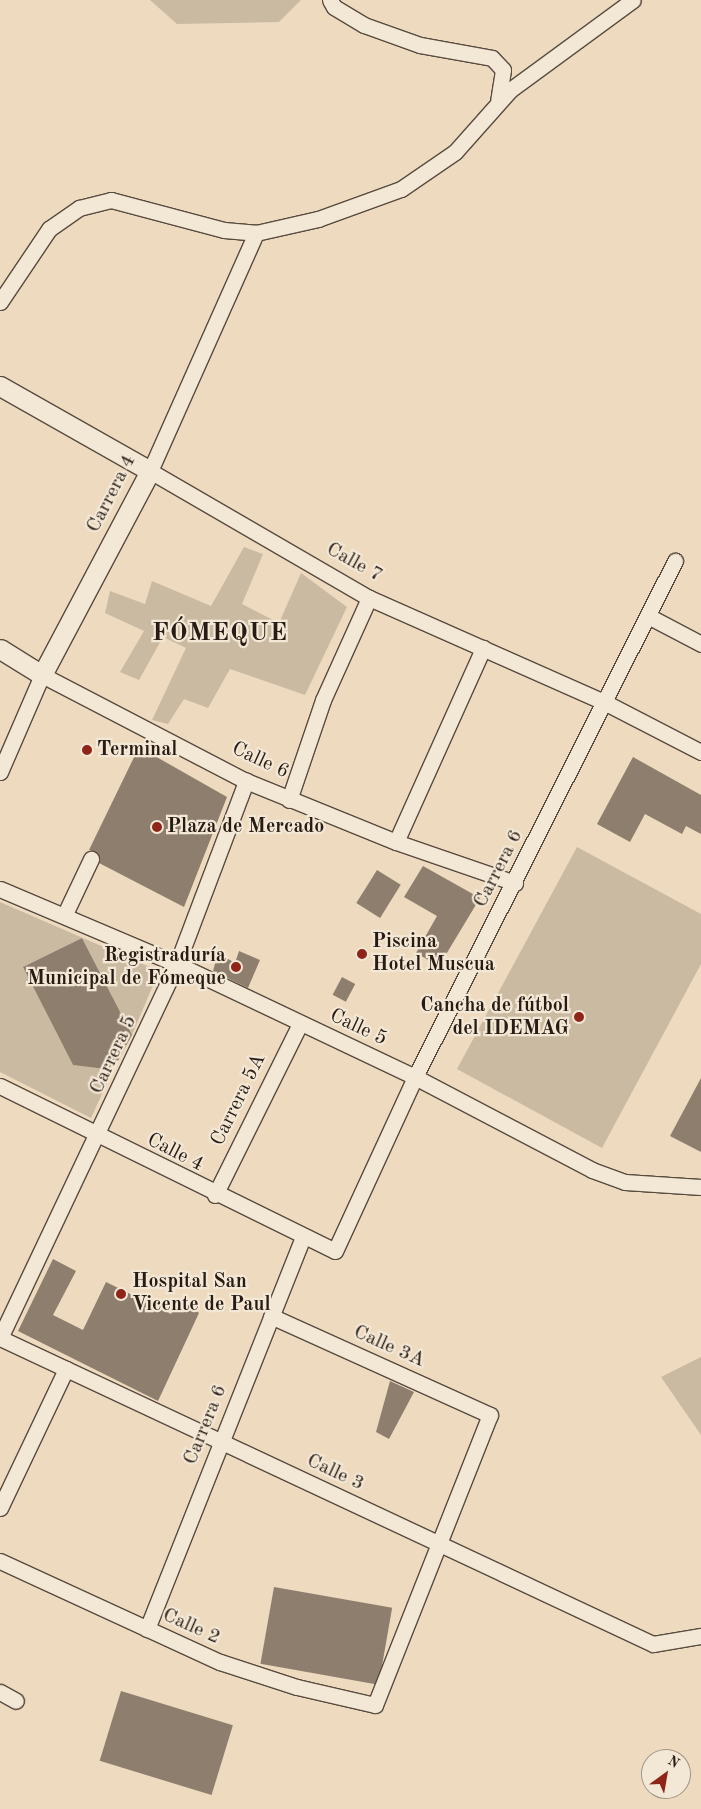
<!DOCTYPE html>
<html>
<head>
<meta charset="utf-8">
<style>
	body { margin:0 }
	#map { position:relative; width:701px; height:1809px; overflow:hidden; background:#eddabf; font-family:"Old Standard TT",serif }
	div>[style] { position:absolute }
	.green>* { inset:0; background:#cbbaa2 }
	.building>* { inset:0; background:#8e7e6d; transform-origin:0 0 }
	.roads { filter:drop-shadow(1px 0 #584b3f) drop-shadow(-1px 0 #584b3f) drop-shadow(0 1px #584b3f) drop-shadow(0 -1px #584b3f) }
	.minor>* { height:15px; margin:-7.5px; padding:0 7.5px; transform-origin:7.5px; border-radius:7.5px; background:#f3e7d5 }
	.tertiary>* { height:19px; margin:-9.5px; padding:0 9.5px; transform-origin:9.5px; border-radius:9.5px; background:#f3e7d5 }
	.dots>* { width:14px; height:14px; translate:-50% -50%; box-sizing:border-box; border:2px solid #f3e7d5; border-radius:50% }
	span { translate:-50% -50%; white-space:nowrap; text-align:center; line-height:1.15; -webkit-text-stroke:4.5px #f3e7d5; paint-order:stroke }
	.street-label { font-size:20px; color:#271b14 }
	.poi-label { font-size:20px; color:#271b14; font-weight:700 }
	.left { translate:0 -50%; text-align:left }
	.right { translate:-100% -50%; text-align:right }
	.district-label { font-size:25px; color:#271b14; font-weight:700; letter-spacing:1px }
	.north { position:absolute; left:641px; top:1749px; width:50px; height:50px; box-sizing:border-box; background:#f3e7d5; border:1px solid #a19588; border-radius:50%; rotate:32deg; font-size:14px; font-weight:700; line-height:20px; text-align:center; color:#271b14 }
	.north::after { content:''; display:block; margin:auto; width:18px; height:22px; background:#8f2418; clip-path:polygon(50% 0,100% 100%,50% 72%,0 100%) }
</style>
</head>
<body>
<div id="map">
	<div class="green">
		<i style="clip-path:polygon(150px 0,301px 0,279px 22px,177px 24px)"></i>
		<i style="clip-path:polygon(244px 547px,263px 554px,242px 604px,279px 623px,301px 573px,347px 607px,305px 695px,230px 669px,208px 708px,184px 699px,168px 724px,152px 720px,186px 648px,163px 637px,139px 680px,120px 672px,144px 631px,105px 613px,110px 591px,145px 604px,152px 581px,211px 606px)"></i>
		<i style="clip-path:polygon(577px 847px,701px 914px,701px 964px,602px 1148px,457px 1069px)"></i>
		<i style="clip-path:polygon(0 902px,159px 971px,132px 1035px,82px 938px,23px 967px,73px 1065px,113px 1070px,91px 1118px,0 1072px)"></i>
		<i style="clip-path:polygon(701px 1357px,701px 1435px,661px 1377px)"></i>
	</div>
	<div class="building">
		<i style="clip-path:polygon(139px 747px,227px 797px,184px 907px,99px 863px,98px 853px,89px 850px)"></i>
		<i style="clip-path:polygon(633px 757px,701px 795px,701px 834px,686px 826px,682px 834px,645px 814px,630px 842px,597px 824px)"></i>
		<i style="clip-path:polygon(423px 866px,480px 898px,439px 966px,416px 953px,437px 916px,404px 897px)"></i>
		<i style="left:377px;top:870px;width:28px;height:39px;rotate:32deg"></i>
		<i style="clip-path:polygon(82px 938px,132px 1035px,113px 1070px,73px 1065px,23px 967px)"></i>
		<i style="clip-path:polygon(239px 951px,260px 960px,248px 988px,213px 971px,218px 953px,235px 963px)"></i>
		<i style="left:342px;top:977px;width:15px;height:20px;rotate:28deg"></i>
		<i style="clip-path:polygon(701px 1078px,701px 1152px,670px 1136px)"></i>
		<i style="clip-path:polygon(53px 1259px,76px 1271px,53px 1315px,83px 1330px,106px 1282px,171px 1314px,180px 1298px,199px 1313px,158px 1401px,18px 1331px)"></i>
		<i style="clip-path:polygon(390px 1381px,414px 1392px,389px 1439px,376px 1432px)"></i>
		<i style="left:274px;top:1587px;width:120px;height:78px;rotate:10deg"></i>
		<i style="left:121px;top:1691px;width:117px;height:73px;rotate:17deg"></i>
	</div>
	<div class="roads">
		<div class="minor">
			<i style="left:330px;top:0;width:8px;rotate:60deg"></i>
			<i style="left:334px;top:7px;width:35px;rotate:31deg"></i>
			<i style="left:364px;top:25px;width:59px;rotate:19.7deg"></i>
			<i style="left:420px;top:45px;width:73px;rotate:10.2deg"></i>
			<i style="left:492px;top:58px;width:16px;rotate:47deg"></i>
			<i style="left:503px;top:70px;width:30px;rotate:99deg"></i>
			<i style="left:256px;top:233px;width:261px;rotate:114deg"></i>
			<i style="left:150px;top:471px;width:253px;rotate:30.1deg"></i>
			<i style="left:369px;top:598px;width:259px;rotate:23.9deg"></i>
			<i style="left:606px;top:703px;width:107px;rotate:27.3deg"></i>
			<i style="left:0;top:302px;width:88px;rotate:-56.1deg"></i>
			<i style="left:49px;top:229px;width:37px;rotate:-35deg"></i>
			<i style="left:79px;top:208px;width:33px;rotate:-14deg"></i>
			<i style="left:111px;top:200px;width:117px;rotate:14.9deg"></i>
			<i style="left:224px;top:230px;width:32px;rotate:5deg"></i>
			<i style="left:256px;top:233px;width:64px;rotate:-12.7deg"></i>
			<i style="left:318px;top:219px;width:88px;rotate:-19.9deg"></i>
			<i style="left:401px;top:189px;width:65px;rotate:-34.4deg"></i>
			<i style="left:455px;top:152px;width:83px;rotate:-48.4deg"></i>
			<i style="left:510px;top:90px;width:152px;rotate:-36.2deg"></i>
			<i style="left:648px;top:616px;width:60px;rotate:27.8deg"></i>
			<i style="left:0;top:772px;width:106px;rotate:-66.6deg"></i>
			<i style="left:42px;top:675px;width:230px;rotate:27.5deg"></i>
			<i style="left:246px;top:781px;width:162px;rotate:22.1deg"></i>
			<i style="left:396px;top:842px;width:126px;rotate:19deg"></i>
			<i style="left:289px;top:800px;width:106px;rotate:-71.2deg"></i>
			<i style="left:323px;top:700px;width:112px;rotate:-65.7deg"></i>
			<i style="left:396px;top:842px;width:213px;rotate:-65.8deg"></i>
			<i style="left:0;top:889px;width:192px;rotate:23deg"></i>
			<i style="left:177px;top:964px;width:263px;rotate:25.4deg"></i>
			<i style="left:415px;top:1077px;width:200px;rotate:27.7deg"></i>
			<i style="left:592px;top:1170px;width:35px;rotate:20deg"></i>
			<i style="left:625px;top:1182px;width:76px;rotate:3.8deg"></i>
			<i style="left:65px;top:914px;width:61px;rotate:-64.7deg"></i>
			<i style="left:0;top:1086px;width:373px;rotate:26.2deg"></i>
			<i style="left:335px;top:1251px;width:192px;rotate:-65.3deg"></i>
			<i style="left:415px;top:1077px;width:578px;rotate:-63.26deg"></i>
			<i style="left:215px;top:1195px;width:191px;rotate:-63.6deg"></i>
			<i style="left:0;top:1338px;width:721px;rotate:25.11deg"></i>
			<i style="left:653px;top:1644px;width:49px;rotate:-9.5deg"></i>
			<i style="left:0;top:1338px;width:414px;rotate:-64.7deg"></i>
			<i style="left:177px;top:964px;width:196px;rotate:-69.3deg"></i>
			<i style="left:0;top:1508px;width:154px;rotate:-64.6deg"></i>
			<i style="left:0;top:1561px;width:242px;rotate:24.7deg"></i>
			<i style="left:220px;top:1662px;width:81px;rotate:18deg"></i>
			<i style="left:297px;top:1687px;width:80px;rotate:13deg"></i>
			<i style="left:375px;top:1705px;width:312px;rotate:-68.4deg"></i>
			<i style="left:490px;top:1415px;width:240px;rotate:-155.7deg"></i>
			<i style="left:147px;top:1629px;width:423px;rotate:-68.3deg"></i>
			<i style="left:0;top:1692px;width:18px;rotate:29deg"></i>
		</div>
		<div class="tertiary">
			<i style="left:0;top:386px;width:172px;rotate:29.5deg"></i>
			<i style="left:150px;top:471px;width:231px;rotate:117.9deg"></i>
			<i style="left:42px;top:675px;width:49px;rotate:-148.2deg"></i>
		</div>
	</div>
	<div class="dots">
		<i style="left:87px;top:750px;background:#8f2418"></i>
		<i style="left:157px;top:827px;background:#8f2418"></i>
		<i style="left:362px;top:954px;background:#8f2418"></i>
		<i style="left:236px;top:967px;background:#8f2418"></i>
		<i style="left:579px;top:1017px;background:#8f2418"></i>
		<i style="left:121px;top:1294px;background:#8f2418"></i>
	</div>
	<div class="street-label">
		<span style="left:112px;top:494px;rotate:-63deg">Carrera 4</span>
		<span style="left:354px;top:563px;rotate:29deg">Calle 7</span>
		<span style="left:260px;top:761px;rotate:25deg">Calle 6</span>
		<span style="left:499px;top:869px;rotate:-63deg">Carrera 6</span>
		<span style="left:358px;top:1028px;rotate:25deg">Calle 5</span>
		<span style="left:114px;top:1055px;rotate:-65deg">Carrera 5</span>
		<span style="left:239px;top:1100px;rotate:-64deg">Carrera 5A</span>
		<span style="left:175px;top:1153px;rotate:27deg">Calle 4</span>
		<span style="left:389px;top:1347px;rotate:24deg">Calle 3A</span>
		<span style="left:206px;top:1425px;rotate:-68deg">Carrera 6</span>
		<span style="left:335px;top:1473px;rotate:25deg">Calle 3</span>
		<span style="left:191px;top:1627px;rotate:24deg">Calle 2</span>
	</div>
	<div class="poi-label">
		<span class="left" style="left:97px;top:750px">Terminal</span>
		<span class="left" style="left:167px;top:827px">Plaza de Mercado</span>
		<span class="left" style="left:372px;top:954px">Piscina<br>Hotel Muscua</span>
		<span class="right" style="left:226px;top:968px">Registraduría<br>Municipal de Fómeque</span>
		<span class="right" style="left:569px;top:1018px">Cancha de fútbol<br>del IDEMAG</span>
		<span class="left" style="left:132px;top:1294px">Hospital San<br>Vicente de Paul</span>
	</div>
	<div class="district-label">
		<span style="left:220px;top:634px">FÓMEQUE</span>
	</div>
	<div class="north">N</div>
</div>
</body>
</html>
